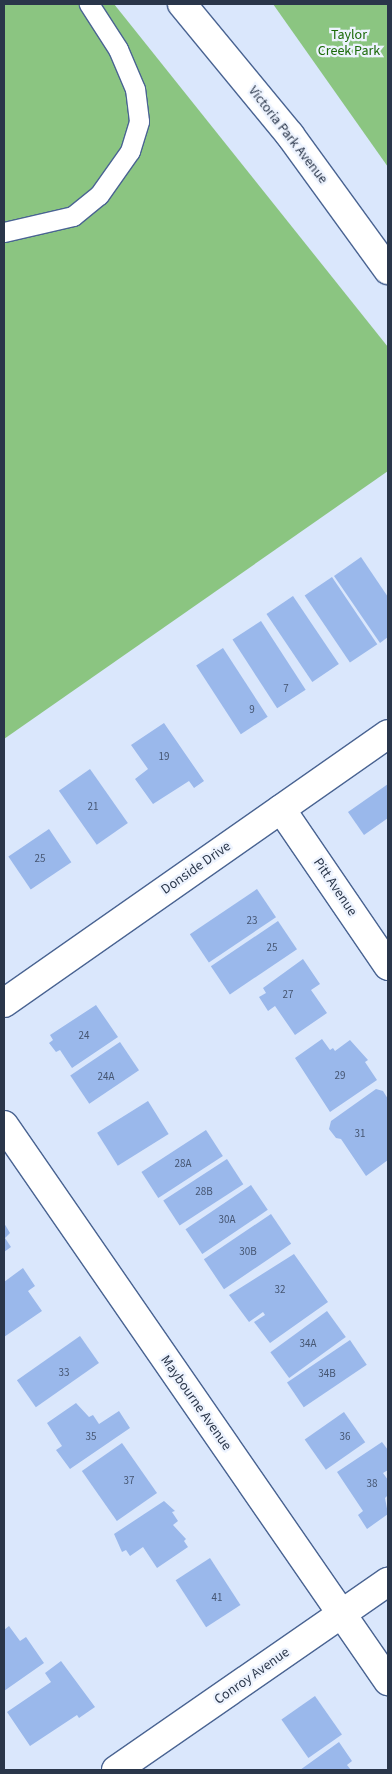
<!DOCTYPE html>
<html>
<head>
<meta charset="utf-8">
<style>
	body { margin:0 }
	#map { position:relative; width:392px; height:1774px; overflow:hidden; background:#dae7fc; font-family:"Source Sans 3",sans-serif }
	div>[style] { position:absolute }
	.green>* { inset:0; background:#8bc581 }
	.building>* { inset:0; background:#9ab8eb; transform-origin:0 0 }
	.roads { filter:drop-shadow(1px 0 #4a6492) drop-shadow(-1px 0 #4a6492) drop-shadow(0 1px #4a6492) drop-shadow(0 -1px #4a6492) }
	.lane>* { height:19px; margin:-9.5px; padding:0 9.5px; transform-origin:9.5px; border-radius:9.5px; background:#fff }
	.street>* { height:28px; margin:-14px; padding:0 14px; transform-origin:14px; border-radius:14px; background:#fff }
	.secondary>* { height:28px; margin:-14px; padding:0 14px; transform-origin:14px; border-radius:14px; background:#fff }
	span { translate:-50% -50%; white-space:nowrap; text-align:center; line-height:1.15; -webkit-text-stroke:4.5px #edf3fe; paint-order:stroke }
	.number-label { font-size:11px; color:#465672 }
	.number-label span { -webkit-text-stroke-width:0 }
	.park-label { font-size:14px; color:#1b6a09 }
	.street-label { font-size:14px; color:#2a364a }
	.frame { position:absolute; inset:0; border:5px solid #2a364a; pointer-events:none }
</style>
</head>
<body>
<div id="map">
	<div class="green">
		<i style="clip-path:polygon(4px 4px,114px 4px,388px 347px,388px 471px,4px 739px)"></i>
		<i style="clip-path:polygon(273px 4px,388px 4px,388px 167px)"></i>
	</div>
	<div class="building">
		<i style="clip-path:polygon(361px 557px,388px 597px,388px 637px,380px 643px,334px 576px)"></i>
		<i style="left:332px;top:577px;width:81px;height:33px;rotate:56deg"></i>
		<i style="left:293px;top:596px;width:82px;height:32px;rotate:56deg"></i>
		<i style="left:261px;top:621px;width:82px;height:34px;rotate:57deg"></i>
		<i style="left:223px;top:648px;width:82px;height:32px;rotate:57deg"></i>
		<i style="clip-path:polygon(164px 723px,204px 781px,194px 788px,189px 781px,153px 804px,135px 779px,148px 769px,131px 745px)"></i>
		<i style="left:90px;top:769px;width:66px;height:38px;rotate:55deg"></i>
		<i style="clip-path:polygon(388px 784px,388px 818px,364px 835px,348px 812px)"></i>
		<i style="left:49px;top:829px;width:40px;height:49px;rotate:56deg"></i>
		<i style="left:257px;top:889px;width:34px;height:81px;rotate:56deg"></i>
		<i style="left:278px;top:921px;width:34px;height:81px;rotate:56deg"></i>
		<i style="clip-path:polygon(303px 959px,320px 984px,311px 990px,327px 1013px,295px 1035px,275px 1006px,268px 1011px,259px 997px,266px 993px,263px 988px)"></i>
		<i style="clip-path:polygon(96px 1005px,118px 1037px,72px 1068px,60px 1050px,56px 1052px,49px 1043px,53px 1040px,50px 1035px)"></i>
		<i style="clip-path:polygon(322px 1039px,330px 1050px,333px 1048px,335px 1051px,350px 1040px,368px 1060px,365px 1062px,377px 1080px,330px 1112px,295px 1058px)"></i>
		<i style="left:120px;top:1042px;width:34px;height:60px;rotate:56deg"></i>
		<i style="clip-path:polygon(376px 1089px,383px 1091px,388px 1099px,388px 1160px,366px 1176px,341px 1139px,336px 1138px,329px 1129px,331px 1121px)"></i>
		<i style="left:148px;top:1101px;width:39px;height:60px;rotate:58deg"></i>
		<i style="left:206px;top:1130px;width:31px;height:77px;rotate:57deg"></i>
		<i style="left:227px;top:1159px;width:30px;height:76px;rotate:57deg"></i>
		<i style="left:251px;top:1185px;width:30px;height:79px;rotate:56deg"></i>
		<i style="left:271px;top:1214px;width:36px;height:81px;rotate:56deg"></i>
		<i style="clip-path:polygon(4px 1223px,10px 1233px,5px 1238px,11px 1247px,4px 1252px)"></i>
		<i style="clip-path:polygon(294px 1254px,328px 1302px,270px 1343px,254px 1322px,265px 1315px,263px 1312px,249px 1322px,229px 1295px)"></i>
		<i style="clip-path:polygon(23px 1268px,35px 1286px,28px 1291px,42px 1311px,4px 1337px,4px 1282px)"></i>
		<i style="left:327px;top:1311px;width:32px;height:70px;rotate:54deg"></i>
		<i style="left:80px;top:1336px;width:33px;height:77px;rotate:55deg"></i>
		<i style="left:350px;top:1340px;width:30px;height:76px;rotate:56deg"></i>
		<i style="clip-path:polygon(76px 1403px,89px 1417px,93px 1415px,99px 1424px,119px 1411px,130px 1428px,70px 1469px,56px 1450px,62px 1446px,47px 1423px)"></i>
		<i style="left:344px;top:1412px;width:37px;height:48px;rotate:55deg"></i>
		<i style="clip-path:polygon(382px 1442px,388px 1450px,388px 1470px,383px 1473px,388px 1480px,388px 1495px,385px 1498px,388px 1514px,367px 1529px,358px 1515px,363px 1511px,337px 1472px)"></i>
		<i style="left:122px;top:1443px;width:61px;height:49px;rotate:55deg"></i>
		<i style="clip-path:polygon(164px 1501px,175px 1511px,172px 1512px,178px 1521px,173px 1525px,186px 1539px,184px 1541px,188px 1547px,157px 1568px,143px 1547px,130px 1556px,126px 1550px,122px 1552px,114px 1534px)"></i>
		<i style="left:210px;top:1558px;width:56px;height:41px;rotate:57deg"></i>
		<i style="clip-path:polygon(9px 1626px,20px 1641px,26px 1637px,44px 1663px,4px 1691px,4px 1630px)"></i>
		<i style="clip-path:polygon(61px 1661px,95px 1707px,79px 1718px,77px 1715px,30px 1746px,7px 1712px,51px 1682px,45px 1673px)"></i>
		<i style="left:315px;top:1696px;width:47px;height:41px;rotate:55deg"></i>
		<i style="clip-path:polygon(339px 1742px,352px 1761px,347px 1765px,351px 1770px,300px 1770px)"></i>
	</div>
	<div class="roads">
		<div class="lane">
			<i style="left:4px;top:232px;width:71px;rotate:-13.1deg"></i>
			<i style="left:73px;top:216px;width:33px;rotate:-39deg"></i>
			<i style="left:99px;top:195px;width:54px;rotate:-54.8deg"></i>
			<i style="left:130px;top:151px;width:31px;rotate:-73deg"></i>
			<i style="left:139px;top:121px;width:32px;rotate:-97deg"></i>
			<i style="left:135px;top:89px;width:43px;rotate:-113deg"></i>
			<i style="left:118px;top:49px;width:54px;rotate:-122.8deg"></i>
		</div>
		<div class="street">
			<i style="left:281px;top:809px;width:190px;rotate:55.7deg"></i>
			<i style="left:4px;top:1003px;width:469px;rotate:-35deg"></i>
			<i style="left:4px;top:1125px;width:676px;rotate:55.37deg"></i>
			<i style="left:116px;top:1770px;width:331px;rotate:-34.7deg"></i>
		</div>
		<div class="secondary">
			<i style="left:182px;top:4px;width:170px;rotate:50.5deg"></i>
			<i style="left:290px;top:135px;width:167px;rotate:54deg"></i>
		</div>
	</div>
	<div class="number-label">
		<span style="left:286px;top:689px">7</span>
		<span style="left:252px;top:710px">9</span>
		<span style="left:164px;top:757px">19</span>
		<span style="left:93px;top:807px">21</span>
		<span style="left:40px;top:859px">25</span>
		<span style="left:252px;top:921px">23</span>
		<span style="left:272px;top:948px">25</span>
		<span style="left:288px;top:995px">27</span>
		<span style="left:84px;top:1036px">24</span>
		<span style="left:340px;top:1076px">29</span>
		<span style="left:106px;top:1077px">24A</span>
		<span style="left:360px;top:1134px">31</span>
		<span style="left:183px;top:1164px">28A</span>
		<span style="left:204px;top:1192px">28B</span>
		<span style="left:227px;top:1220px">30A</span>
		<span style="left:248px;top:1252px">30B</span>
		<span style="left:280px;top:1290px">32</span>
		<span style="left:308px;top:1344px">34A</span>
		<span style="left:64px;top:1373px">33</span>
		<span style="left:327px;top:1374px">34B</span>
		<span style="left:91px;top:1437px">35</span>
		<span style="left:345px;top:1437px">36</span>
		<span style="left:129px;top:1481px">37</span>
		<span style="left:372px;top:1484px">38</span>
		<span style="left:217px;top:1598px">41</span>
	</div>
	<div class="park-label">
		<span style="left:349px;top:43px">Taylor<br>Creek Park</span>
	</div>
	<div class="street-label">
		<span style="left:288px;top:135px;rotate:52deg">Victoria Park Avenue</span>
		<span style="left:196px;top:868px;rotate:-35deg">Donside Drive</span>
		<span style="left:335px;top:887px;rotate:56deg">Pitt Avenue</span>
		<span style="left:196px;top:1403px;rotate:55deg">Maybourne Avenue</span>
		<span style="left:252px;top:1676px;rotate:-35deg">Conroy Avenue</span>
	</div>
	<div class="frame"></div>
</div>
</body>
</html>
